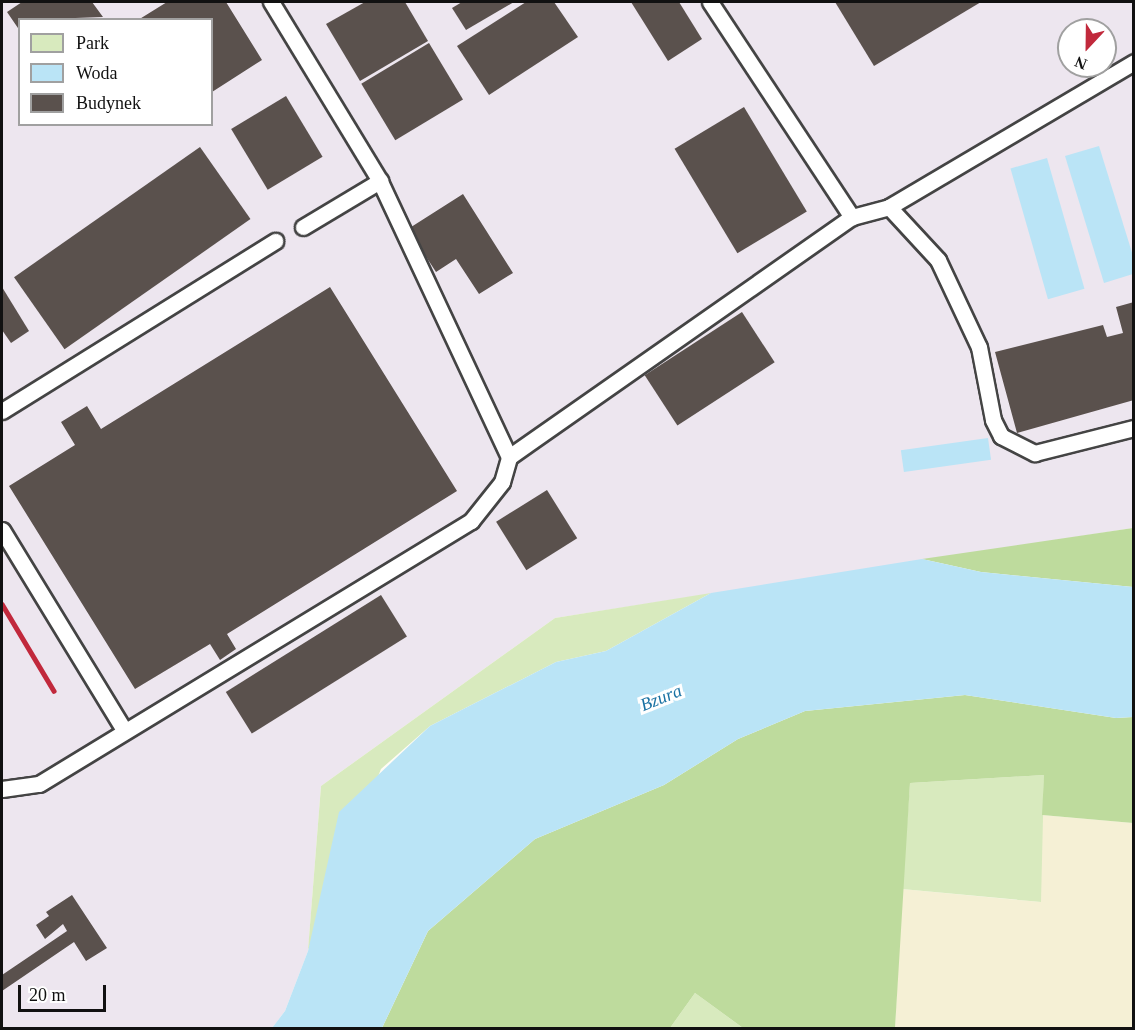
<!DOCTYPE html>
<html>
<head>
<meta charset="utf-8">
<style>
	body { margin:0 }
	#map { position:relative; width:1135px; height:1030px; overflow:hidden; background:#fffcf5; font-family:"Times New Roman",serif }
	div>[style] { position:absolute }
	.industrial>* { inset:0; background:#ede6ef }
	.farmland>* { inset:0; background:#f5f0d5 }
	.green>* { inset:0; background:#d8eabe }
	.forest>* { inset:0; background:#bedb9d }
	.water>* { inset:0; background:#bae4f6; transform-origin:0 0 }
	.building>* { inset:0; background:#5a514d; transform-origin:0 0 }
	.roads { filter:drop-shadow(2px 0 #444) drop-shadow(-2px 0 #444) drop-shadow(0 2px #444) drop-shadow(0 -2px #444) }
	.lane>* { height:15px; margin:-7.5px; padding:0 7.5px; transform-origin:7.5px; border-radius:7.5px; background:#fff }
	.rail>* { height:4.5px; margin:-2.25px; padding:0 2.25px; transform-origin:2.25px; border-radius:2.25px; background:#c1293c }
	span { translate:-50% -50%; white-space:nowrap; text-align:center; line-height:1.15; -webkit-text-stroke:6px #fff; paint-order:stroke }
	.water-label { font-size:18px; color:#1a72a3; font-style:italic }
	.frame { position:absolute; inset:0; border:3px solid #111; pointer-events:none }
	.legend { position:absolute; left:18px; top:18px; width:195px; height:108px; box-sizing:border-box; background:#fff; border:2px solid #a0a0a0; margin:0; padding:8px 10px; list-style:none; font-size:18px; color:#111 }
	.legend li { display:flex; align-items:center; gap:12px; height:30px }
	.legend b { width:30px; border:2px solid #a0a0a0 }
	.north { position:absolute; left:1057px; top:18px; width:60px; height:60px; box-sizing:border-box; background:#fff; border:2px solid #a0a0a0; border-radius:50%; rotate:202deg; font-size:16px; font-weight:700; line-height:24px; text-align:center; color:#111 }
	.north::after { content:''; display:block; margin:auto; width:21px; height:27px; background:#c1293c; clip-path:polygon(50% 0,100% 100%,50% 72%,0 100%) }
	.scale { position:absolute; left:18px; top:985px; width:88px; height:27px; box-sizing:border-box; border:3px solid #111; border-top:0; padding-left:8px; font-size:18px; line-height:21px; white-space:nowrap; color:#111; -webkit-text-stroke:4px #fff; paint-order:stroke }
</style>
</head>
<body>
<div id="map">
	<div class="industrial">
		<i style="clip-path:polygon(evenodd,2px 2px,1133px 2px,1133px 528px,555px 618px,321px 786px,308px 951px,285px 1011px,272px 1028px,2px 1028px,2px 2px,20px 20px,212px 20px,212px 124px,20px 124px,20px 20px,2px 2px,1069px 30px,1105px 30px,1105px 66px,1069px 66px,1069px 30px)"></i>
	</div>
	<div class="farmland">
		<i style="clip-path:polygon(1042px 815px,1133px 823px,1133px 1028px,895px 1028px,902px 889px,1040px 902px)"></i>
	</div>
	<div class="green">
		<i style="clip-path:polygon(711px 593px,606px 651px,556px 662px,430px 726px,381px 769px,308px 950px,321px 786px,555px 618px)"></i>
		<i style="clip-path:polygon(1044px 775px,1041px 902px,902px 889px,910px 783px)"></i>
		<i style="clip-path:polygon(695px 993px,743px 1028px,670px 1028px)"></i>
	</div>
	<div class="forest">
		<i style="clip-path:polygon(1133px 528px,1133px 587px,981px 572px,922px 559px)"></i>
		<i style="clip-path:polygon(965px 695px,1116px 718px,1133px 717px,1133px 823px,1042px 815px,1044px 775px,910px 783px,895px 1028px,743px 1028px,695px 993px,670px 1028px,382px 1028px,428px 931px,535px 839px,664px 785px,738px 739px,805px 711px)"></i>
	</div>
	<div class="water">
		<i style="clip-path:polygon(1099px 146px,1134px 259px,1133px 274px,1104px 283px,1065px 156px)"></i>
		<i style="left:1047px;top:158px;width:136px;height:38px;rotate:74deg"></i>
		<i style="left:988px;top:438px;width:22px;height:88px;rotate:82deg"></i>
		<i style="clip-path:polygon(922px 559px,981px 572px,1133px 587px,1133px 717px,1116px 718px,965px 695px,805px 711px,738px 739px,664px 785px,535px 839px,428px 931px,382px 1028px,272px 1028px,285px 1011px,308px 951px,339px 812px,430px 726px,556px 662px,606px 651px,711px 593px)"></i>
	</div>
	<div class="building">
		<i style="clip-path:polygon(22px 2px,92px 2px,103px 17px,20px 20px,20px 31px,7px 12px)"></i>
		<i style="clip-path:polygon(167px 2px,226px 2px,262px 60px,212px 92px,212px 20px,138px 20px)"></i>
		<i style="clip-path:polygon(365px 2px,405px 2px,428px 41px,360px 81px,326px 24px)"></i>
		<i style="clip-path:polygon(462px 2px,514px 2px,466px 30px,452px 8px)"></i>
		<i style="clip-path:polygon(526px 2px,554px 2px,578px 37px,489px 95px,457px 46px)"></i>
		<i style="clip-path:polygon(631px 2px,679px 2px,702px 39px,668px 61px)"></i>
		<i style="clip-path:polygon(835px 2px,981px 2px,874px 66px)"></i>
		<i style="left:429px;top:43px;width:66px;height:79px;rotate:59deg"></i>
		<i style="left:286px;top:96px;width:71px;height:64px;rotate:59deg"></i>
		<i style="left:744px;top:107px;width:122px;height:81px;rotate:59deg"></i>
		<i style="left:200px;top:147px;width:88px;height:227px;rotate:55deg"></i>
		<i style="clip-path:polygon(463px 194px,513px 273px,479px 294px,456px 259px,436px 272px,408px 229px)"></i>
		<i style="clip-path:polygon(2px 287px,29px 331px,11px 343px,2px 330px)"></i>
		<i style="clip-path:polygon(330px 287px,457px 491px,227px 634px,236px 649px,220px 660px,210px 644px,135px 689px,9px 486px,75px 445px,61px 422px,87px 406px,101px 429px)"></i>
		<i style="clip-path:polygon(1134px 302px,1134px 400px,1017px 433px,995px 352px,1103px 325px,1107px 337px,1123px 333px,1116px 307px)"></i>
		<i style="left:742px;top:312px;width:60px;height:116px;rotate:57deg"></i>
		<i style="left:547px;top:490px;width:57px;height:60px;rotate:58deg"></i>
		<i style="left:381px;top:595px;width:49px;height:183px;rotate:58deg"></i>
		<i style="clip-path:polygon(72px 895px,107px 948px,86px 961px,74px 942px,2px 991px,2px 975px,67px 931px,63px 924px,45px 939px,36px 925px,49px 916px,46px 912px)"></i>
	</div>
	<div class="roads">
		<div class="lane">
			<i style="left:710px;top:2px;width:258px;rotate:56.6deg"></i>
			<i style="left:889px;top:207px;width:72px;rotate:47.2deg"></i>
			<i style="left:938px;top:260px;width:96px;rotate:64.8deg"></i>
			<i style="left:979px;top:347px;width:74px;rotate:79.1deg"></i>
			<i style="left:993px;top:420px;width:18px;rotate:63deg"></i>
			<i style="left:1001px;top:436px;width:38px;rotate:27deg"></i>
			<i style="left:1035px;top:453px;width:102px;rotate:-14.2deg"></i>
			<i style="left:303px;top:227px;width:90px;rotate:-30.9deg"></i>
			<i style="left:2px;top:411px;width:322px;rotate:-31.9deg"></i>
			<i style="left:509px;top:457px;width:419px;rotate:-35deg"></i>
			<i style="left:852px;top:217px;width:38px;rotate:-15deg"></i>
			<i style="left:889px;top:207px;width:285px;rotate:-30.6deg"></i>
			<i style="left:2px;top:530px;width:234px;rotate:58.6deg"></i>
			<i style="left:2px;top:789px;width:37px;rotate:-8deg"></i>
			<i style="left:39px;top:784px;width:506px;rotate:-31.33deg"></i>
			<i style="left:471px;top:521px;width:50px;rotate:-51.5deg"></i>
			<i style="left:502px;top:482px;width:26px;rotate:-74deg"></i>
			<i style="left:509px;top:457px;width:305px;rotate:-115.1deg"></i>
			<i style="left:380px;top:181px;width:210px;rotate:-121.3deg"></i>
		</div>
	</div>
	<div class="rail">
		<i style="left:2px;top:604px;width:101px;rotate:59.1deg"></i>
	</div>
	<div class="water-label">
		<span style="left:661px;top:698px;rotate:-22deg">Bzura</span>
	</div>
	<div class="frame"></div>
	<ul class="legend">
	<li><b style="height:16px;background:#d8eabe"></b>Park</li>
	<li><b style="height:16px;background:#bae4f6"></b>Woda</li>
	<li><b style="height:16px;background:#5a514d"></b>Budynek</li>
	</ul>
	<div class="north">N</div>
	<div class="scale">20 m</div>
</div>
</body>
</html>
